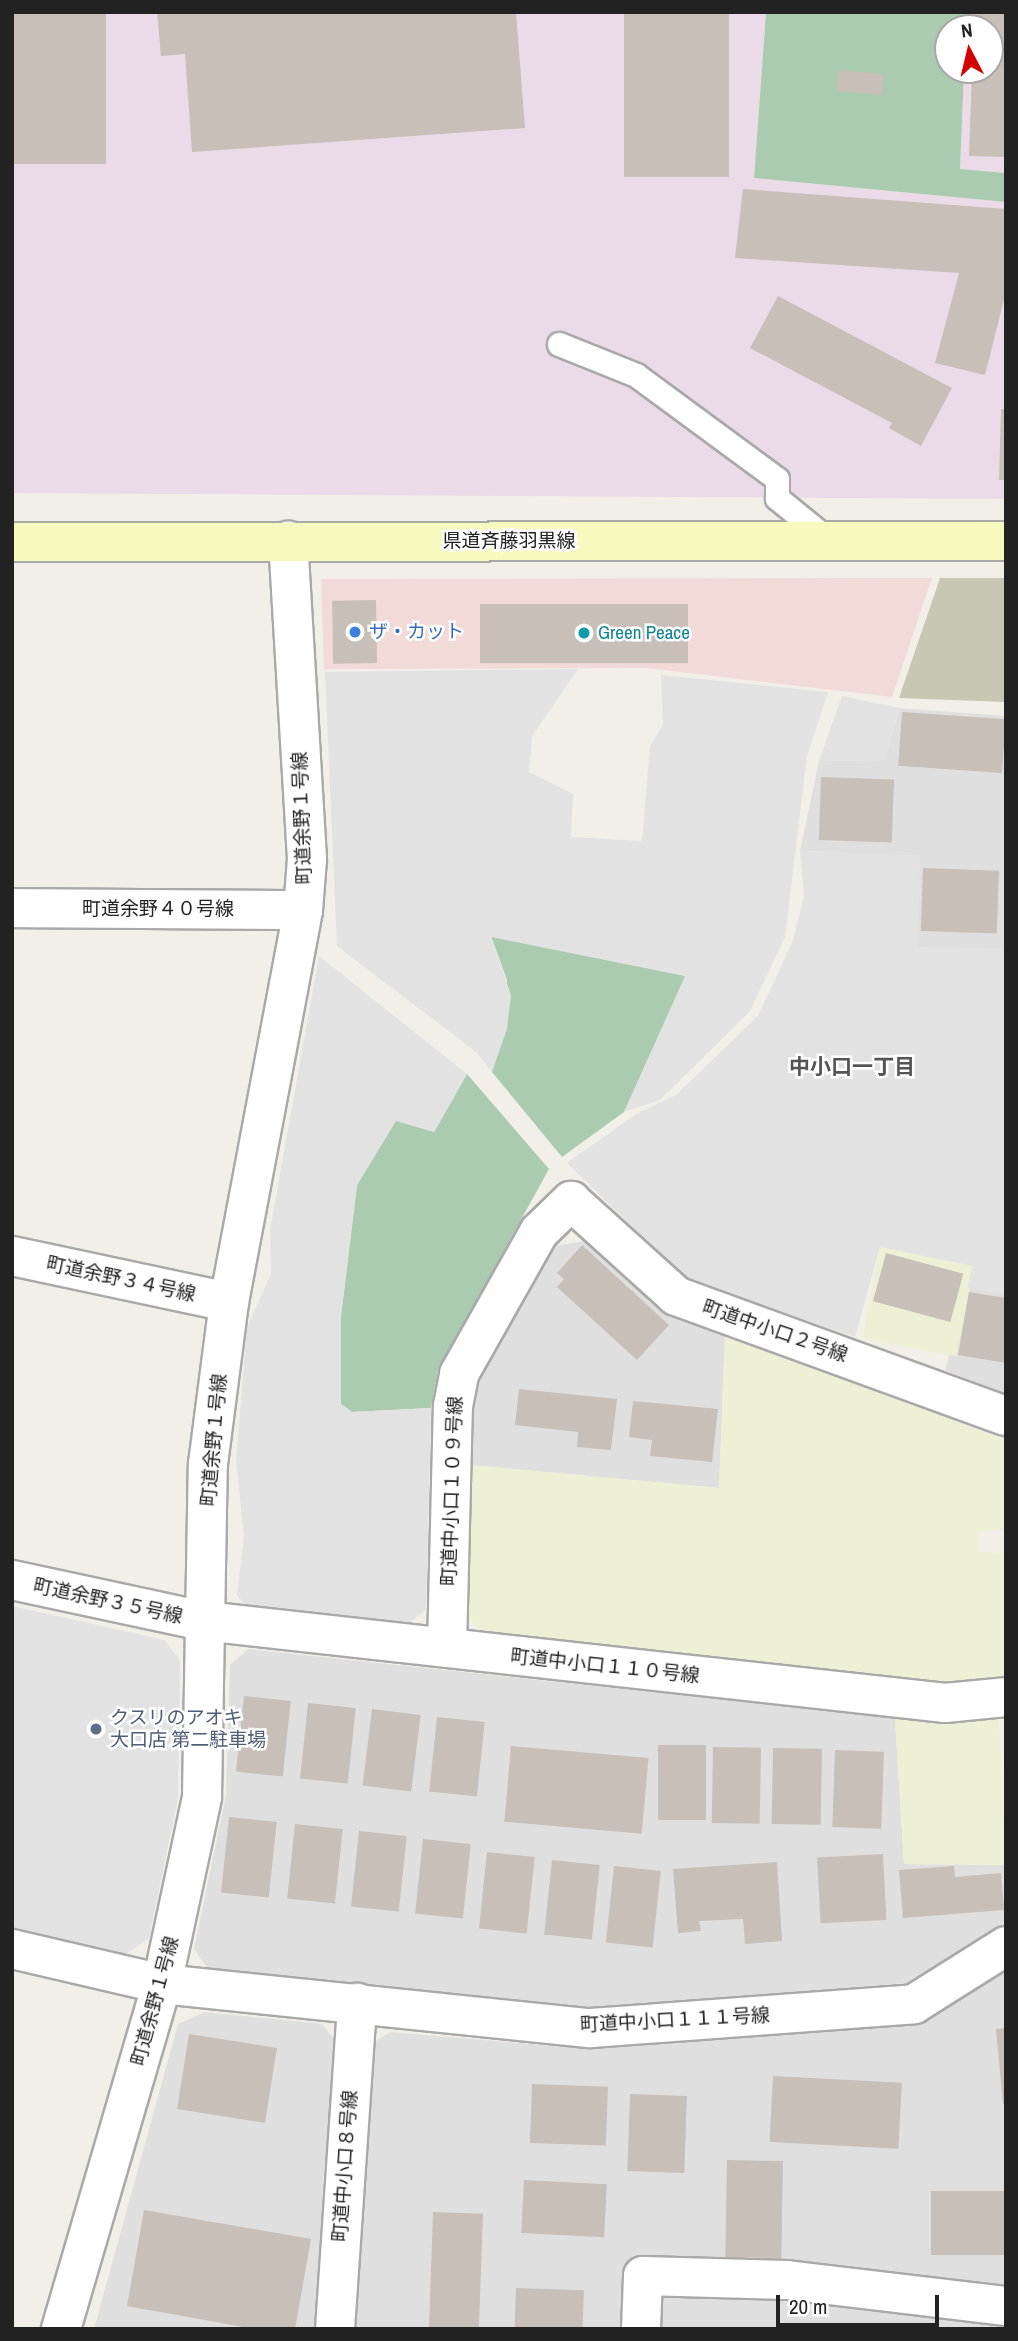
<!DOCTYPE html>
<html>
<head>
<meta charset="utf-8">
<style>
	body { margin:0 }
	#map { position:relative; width:1018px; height:2341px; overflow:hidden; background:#f2efe9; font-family:"Archivo Narrow","Noto Sans JP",sans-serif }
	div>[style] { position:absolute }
	.residential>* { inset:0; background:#e0dfdf }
	.commercial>* { inset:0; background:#f2dad9 }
	.industrial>* { inset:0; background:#ebdbe8 }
	.construction>* { inset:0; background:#c7c7b4 }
	.farmland>* { inset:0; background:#eef0d5; transform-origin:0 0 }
	.cemetery>* { inset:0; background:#aacbaf }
	.parking>* { inset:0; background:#e2e2e2 }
	.building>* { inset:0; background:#c7bfb8; transform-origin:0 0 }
	.roads { filter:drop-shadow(2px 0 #a9a9a9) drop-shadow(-2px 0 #a9a9a9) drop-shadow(0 2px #a9a9a9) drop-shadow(0 -2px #a9a9a9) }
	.lane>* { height:23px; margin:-11.5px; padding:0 11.5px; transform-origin:11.5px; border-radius:11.5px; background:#fff }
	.street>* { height:38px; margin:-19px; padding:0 19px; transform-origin:19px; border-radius:19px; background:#fff }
	.secondary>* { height:38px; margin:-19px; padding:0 19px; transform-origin:19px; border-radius:19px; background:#f7fabf }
	.dots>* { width:19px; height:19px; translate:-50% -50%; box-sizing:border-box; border:4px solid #fff; border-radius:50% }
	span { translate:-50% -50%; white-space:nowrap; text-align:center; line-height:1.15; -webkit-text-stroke:5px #fff; paint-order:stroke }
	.street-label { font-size:19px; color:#222 }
	.shop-label { font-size:19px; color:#366cbe }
	.left { translate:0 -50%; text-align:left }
	.culture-label { font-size:19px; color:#0d838f }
	.service-label { font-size:19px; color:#4e5e75 }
	.neighbourhood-label { font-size:21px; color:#555; font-weight:700 }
	.frame { position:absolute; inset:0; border:14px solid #222; pointer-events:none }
	.north { position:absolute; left:934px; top:14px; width:70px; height:70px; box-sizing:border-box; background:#fff; border:2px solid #a7a7a7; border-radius:50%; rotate:353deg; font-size:19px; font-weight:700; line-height:28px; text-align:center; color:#222 }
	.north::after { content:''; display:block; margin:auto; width:24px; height:32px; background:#d40000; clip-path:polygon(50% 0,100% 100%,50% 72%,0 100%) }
	.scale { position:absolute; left:776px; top:2295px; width:163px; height:32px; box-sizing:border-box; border:4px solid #222; border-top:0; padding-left:9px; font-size:21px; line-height:24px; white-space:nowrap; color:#222; -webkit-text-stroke:5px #fff; paint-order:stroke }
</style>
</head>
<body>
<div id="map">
	<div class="residential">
		<i style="clip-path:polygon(899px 708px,1006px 716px,1006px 948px,917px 948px,919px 856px,800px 851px,819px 761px,885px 760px)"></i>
		<i style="clip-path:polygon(586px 1241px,665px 1314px,725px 1334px,719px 1488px,470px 1465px,476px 1384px,553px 1246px)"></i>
		<i style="clip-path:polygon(967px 1288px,1006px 1294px,1006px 1394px,945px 1370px)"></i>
		<i style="clip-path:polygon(248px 1649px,895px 1718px,904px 1864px,1006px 1865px,1006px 1921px,906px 1983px,591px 2009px,207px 1968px,194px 1949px,226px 1795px,230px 1665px)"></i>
		<i style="clip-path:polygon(1006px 1969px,1006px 2292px,788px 2266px,630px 2261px,628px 2329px,352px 2329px,370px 2045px,390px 2032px,590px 2049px,918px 2023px)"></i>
		<i style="clip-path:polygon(205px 2012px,322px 2024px,338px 2043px,323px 2177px,320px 2329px,94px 2329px,178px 2024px)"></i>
		<i style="clip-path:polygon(669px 2291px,788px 2294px,1006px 2321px,1006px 2329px,655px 2329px,656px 2302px)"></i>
	</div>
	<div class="commercial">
		<i style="clip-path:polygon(932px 578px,892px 697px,646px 668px,324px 669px,321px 579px)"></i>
	</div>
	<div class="industrial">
		<i style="clip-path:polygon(12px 12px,766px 12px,754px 178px,1006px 202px,1006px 499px,12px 493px)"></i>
		<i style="clip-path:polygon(966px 12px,1006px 12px,1006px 173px,960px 169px,964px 70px,990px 70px,990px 28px,965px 28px)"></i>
	</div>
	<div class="construction">
		<i style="clip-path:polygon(940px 578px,1006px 578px,1006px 702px,899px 698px)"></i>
	</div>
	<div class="farmland">
		<i style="left:880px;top:1247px;width:96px;height:93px;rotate:11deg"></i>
		<i style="clip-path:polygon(725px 1334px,1006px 1440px,1006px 1529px,979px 1531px,978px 1552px,1006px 1553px,1006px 1678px,946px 1687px,483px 1633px,466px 1615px,470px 1465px,719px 1488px)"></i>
		<i style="clip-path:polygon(895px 1718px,946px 1723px,999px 1718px,1006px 1865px,904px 1864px)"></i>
	</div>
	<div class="cemetery">
		<i style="clip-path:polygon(766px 12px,966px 12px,965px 28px,948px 28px,948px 70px,964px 70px,960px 169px,1006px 173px,1006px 202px,754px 178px)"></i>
		<i style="clip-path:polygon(491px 936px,686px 976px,624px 1112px,562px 1157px,492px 1072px,507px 980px)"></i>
		<i style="clip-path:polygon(467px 1074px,549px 1169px,438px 1370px,431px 1408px,352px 1412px,341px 1404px,341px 1316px,357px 1185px,396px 1120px,434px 1132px)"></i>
	</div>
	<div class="parking">
		<i style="clip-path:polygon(578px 669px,532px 736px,529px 772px,573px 794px,571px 837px,642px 841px,650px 746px,663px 725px,661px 675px,828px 692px,807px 756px,785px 937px,750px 1011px,660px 1100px,624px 1112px,685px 976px,491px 937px,511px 995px,507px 1029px,492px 1072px,476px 1052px,337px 946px,325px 672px)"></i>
		<i style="clip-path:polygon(842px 696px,899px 708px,885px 760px,819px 761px)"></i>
		<i style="clip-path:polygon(800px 851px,920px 856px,917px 947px,1006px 948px,1006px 1294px,967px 1288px,973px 1266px,880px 1247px,855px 1337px,685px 1278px,567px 1163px,636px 1114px,676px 1095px,758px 1016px,793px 941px,804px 896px)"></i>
		<i style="clip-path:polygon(319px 956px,467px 1074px,434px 1132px,396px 1121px,357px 1185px,341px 1316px,341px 1404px,352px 1412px,431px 1408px,426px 1609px,407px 1625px,248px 1608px,237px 1595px,244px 1536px,236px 1461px,247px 1327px,271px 1274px,270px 1230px)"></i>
		<i style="clip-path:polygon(12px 1606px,164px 1640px,180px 1660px,178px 1798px,149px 1938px,126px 1954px,12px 1928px)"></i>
	</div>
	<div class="building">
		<i style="left:12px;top:12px;width:94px;height:152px"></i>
		<i style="clip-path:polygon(157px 12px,516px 12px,525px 128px,192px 152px,185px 54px,161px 56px)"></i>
		<i style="left:624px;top:12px;width:105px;height:165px"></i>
		<i style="clip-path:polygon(974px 12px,1006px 12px,1006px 157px,969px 156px,972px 70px,990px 70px,990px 28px,973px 28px)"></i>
		<i style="left:838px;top:70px;width:46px;height:21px;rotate:5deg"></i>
		<i style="clip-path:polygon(743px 189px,1006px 209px,1006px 291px,985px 375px,935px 363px,959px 273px,735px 258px)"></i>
		<i style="clip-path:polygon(778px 296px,952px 388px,921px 446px,889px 428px,892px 423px,750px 348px)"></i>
		<i style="clip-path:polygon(1001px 409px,1006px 409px,1006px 480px,999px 480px)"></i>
		<i style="left:376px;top:600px;width:63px;height:44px;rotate:89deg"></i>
		<i style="left:480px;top:604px;width:208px;height:59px"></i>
		<i style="left:902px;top:712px;width:104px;height:54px;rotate:4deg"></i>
		<i style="left:821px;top:777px;width:73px;height:63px;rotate:2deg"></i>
		<i style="left:923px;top:868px;width:76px;height:63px;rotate:2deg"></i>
		<i style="clip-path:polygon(582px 1245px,669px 1325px,637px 1360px,557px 1287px,564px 1279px,557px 1273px)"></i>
		<i style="left:886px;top:1253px;width:80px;height:50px;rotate:15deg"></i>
		<i style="clip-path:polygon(969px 1292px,1006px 1298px,1006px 1363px,958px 1355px)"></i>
		<i style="clip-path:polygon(519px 1389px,617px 1399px,611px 1450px,577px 1447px,578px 1432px,515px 1425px)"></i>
		<i style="clip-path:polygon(633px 1401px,718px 1409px,712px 1462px,650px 1456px,652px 1440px,629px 1437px)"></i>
		<i style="left:244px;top:1696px;width:47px;height:76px;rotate:6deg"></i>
		<i style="left:308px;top:1703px;width:48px;height:76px;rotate:6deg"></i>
		<i style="left:372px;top:1709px;width:49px;height:77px;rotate:7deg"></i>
		<i style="left:437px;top:1717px;width:48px;height:75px;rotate:6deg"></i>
		<i style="left:658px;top:1745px;width:48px;height:75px"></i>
		<i style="left:511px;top:1746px;width:138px;height:76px;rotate:5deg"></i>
		<i style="left:713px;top:1747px;width:48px;height:76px;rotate:1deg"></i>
		<i style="left:773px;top:1748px;width:49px;height:76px;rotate:1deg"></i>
		<i style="left:835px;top:1750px;width:49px;height:77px;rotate:2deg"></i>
		<i style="left:229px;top:1817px;width:48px;height:76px;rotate:6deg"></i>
		<i style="left:295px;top:1824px;width:48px;height:75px;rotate:6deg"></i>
		<i style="left:359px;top:1831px;width:48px;height:76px;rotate:6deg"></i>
		<i style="left:423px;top:1839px;width:48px;height:75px;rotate:6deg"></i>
		<i style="left:487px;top:1852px;width:48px;height:77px;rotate:6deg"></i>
		<i style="left:883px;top:1854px;width:66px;height:66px;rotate:87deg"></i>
		<i style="left:552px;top:1860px;width:48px;height:75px;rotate:6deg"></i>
		<i style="clip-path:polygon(777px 1862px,782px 1941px,745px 1944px,743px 1919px,699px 1921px,701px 1931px,678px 1933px,673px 1869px)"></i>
		<i style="left:614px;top:1866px;width:47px;height:77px;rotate:6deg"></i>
		<i style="clip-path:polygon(954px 1866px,955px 1877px,1001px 1873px,1004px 1910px,903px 1918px,899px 1870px)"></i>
		<i style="clip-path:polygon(1006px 2028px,1006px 2104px,1003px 2104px,996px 2029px)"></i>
		<i style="left:189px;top:2034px;width:89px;height:76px;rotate:9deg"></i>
		<i style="left:773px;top:2076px;width:129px;height:66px;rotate:3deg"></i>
		<i style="left:532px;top:2084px;width:76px;height:59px;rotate:2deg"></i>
		<i style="left:630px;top:2094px;width:57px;height:77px;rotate:2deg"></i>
		<i style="left:727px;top:2160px;width:56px;height:97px;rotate:1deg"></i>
		<i style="left:524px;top:2180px;width:83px;height:53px;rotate:3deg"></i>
		<i style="left:1006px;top:2191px;width:64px;height:75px;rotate:90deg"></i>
		<i style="clip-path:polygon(144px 2210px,311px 2239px,295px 2329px,254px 2329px,127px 2306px)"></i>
		<i style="left:433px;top:2212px;width:50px;height:117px;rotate:2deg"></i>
		<i style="left:516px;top:2288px;width:68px;height:41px;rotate:2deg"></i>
	</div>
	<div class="roads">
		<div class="lane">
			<i style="left:559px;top:344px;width:83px;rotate:21.9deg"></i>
			<i style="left:636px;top:375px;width:175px;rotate:36.4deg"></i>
			<i style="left:777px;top:479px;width:19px;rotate:90deg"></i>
			<i style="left:777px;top:498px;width:68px;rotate:39.1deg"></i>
		</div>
		<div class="street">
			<i style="left:12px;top:908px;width:291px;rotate:0.4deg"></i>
			<i style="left:12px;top:1256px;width:222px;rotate:12deg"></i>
			<i style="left:12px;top:1580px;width:196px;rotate:12.1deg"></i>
			<i style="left:204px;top:1621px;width:746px;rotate:6.31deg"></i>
			<i style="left:945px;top:1703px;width:61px;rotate:-5.6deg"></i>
			<i style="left:447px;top:1648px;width:242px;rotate:-88.6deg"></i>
			<i style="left:453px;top:1406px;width:33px;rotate:-79deg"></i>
			<i style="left:459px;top:1374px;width:163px;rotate:-60.6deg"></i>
			<i style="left:539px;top:1232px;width:45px;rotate:-44.1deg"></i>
			<i style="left:571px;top:1201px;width:142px;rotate:42.1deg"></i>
			<i style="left:676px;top:1296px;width:351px;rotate:20deg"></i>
			<i style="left:12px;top:1949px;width:154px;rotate:13.1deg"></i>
			<i style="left:162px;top:1984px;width:431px;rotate:5.9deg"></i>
			<i style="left:591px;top:2028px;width:324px;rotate:-4.2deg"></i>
			<i style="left:914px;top:2004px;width:109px;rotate:-32.2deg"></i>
			<i style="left:61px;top:2329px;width:359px;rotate:-73.7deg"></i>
			<i style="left:162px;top:1984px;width:191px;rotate:-77.9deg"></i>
			<i style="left:202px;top:1797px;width:333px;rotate:-89deg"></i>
			<i style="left:208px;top:1464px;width:163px;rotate:-82.6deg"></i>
			<i style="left:229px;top:1302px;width:399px;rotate:-79.3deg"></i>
			<i style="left:303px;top:910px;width:51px;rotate:-85.5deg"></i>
			<i style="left:307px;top:859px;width:319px;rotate:-93.4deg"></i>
			<i style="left:335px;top:2329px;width:327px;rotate:-86.1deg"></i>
			<i style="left:641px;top:2329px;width:53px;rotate:-87.8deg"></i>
			<i style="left:643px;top:2276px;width:144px;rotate:1.6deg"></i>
			<i style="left:787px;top:2280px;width:221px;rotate:6.8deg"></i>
		</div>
		<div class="secondary">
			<i style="left:12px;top:542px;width:994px;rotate:-0.06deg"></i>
		</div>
	</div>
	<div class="dots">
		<i style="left:355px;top:632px;background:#3f7fe0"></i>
		<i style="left:584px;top:633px;background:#0f9aa8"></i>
		<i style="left:96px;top:1729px;background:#5c6f8a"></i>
	</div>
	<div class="street-label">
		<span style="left:509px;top:541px">県道斉藤羽黒線</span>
		<span style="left:302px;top:818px;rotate:-92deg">町道余野１号線</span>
		<span style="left:158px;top:909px">町道余野４０号線</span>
		<span style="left:121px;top:1279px;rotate:12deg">町道余野３４号線</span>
		<span style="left:775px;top:1331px;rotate:19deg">町道中小口２号線</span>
		<span style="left:214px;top:1440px;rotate:-85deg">町道余野１号線</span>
		<span style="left:452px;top:1491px;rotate:-88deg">町道中小口１０９号線</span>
		<span style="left:108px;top:1601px;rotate:12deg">町道余野３５号線</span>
		<span style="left:605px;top:1666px;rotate:6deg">町道中小口１１０号線</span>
		<span style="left:155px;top:2001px;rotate:-75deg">町道余野１号線</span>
		<span style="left:675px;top:2020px;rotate:-3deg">町道中小口１１１号線</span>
		<span style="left:345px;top:2166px;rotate:-86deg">町道中小口８号線</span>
	</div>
	<div class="shop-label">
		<span class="left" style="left:369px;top:632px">ザ・カット</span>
	</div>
	<div class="culture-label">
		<span class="left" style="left:598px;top:633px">Green Peace</span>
	</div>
	<div class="service-label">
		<span class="left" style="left:110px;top:1729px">クスリのアオキ<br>大口店 第二駐車場</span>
	</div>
	<div class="neighbourhood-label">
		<span style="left:852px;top:1067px">中小口一丁目</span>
	</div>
	<div class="frame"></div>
	<div class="north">N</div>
	<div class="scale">20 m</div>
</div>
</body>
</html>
